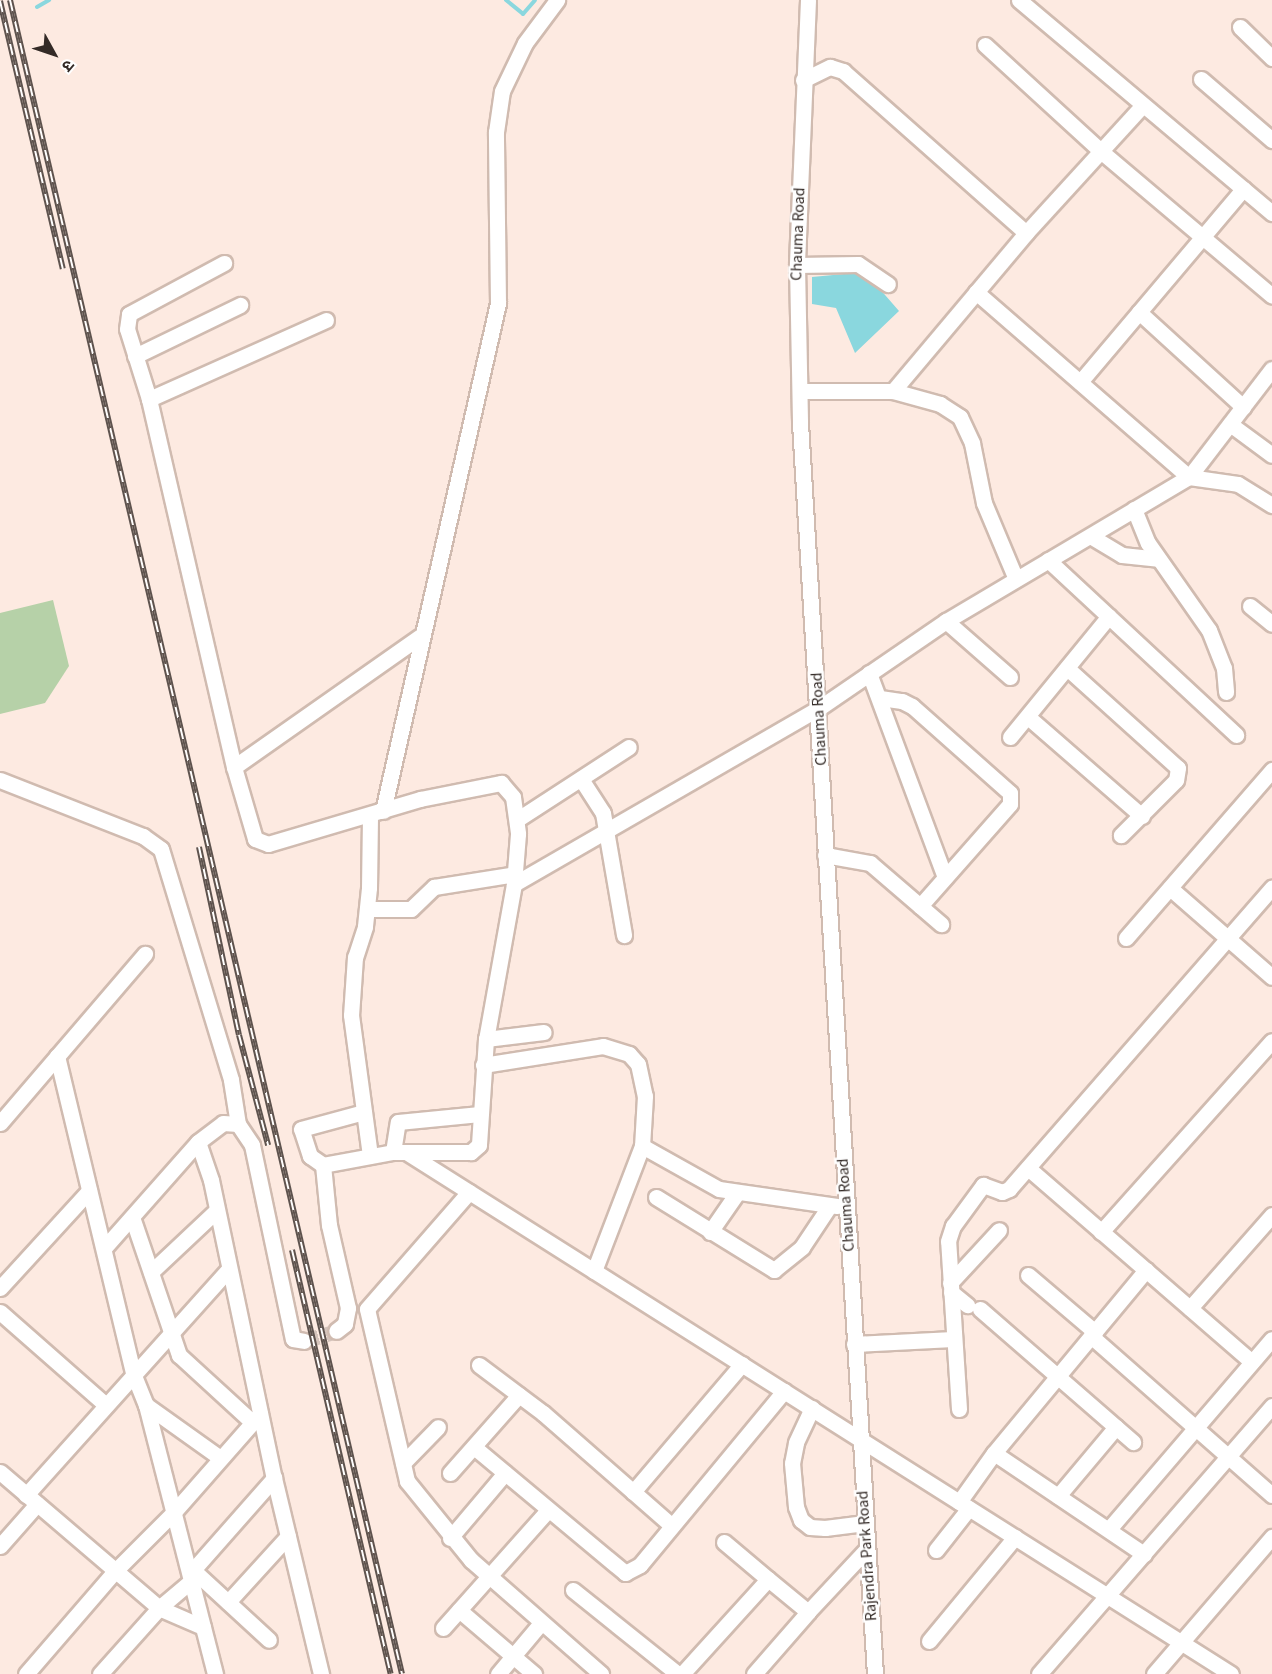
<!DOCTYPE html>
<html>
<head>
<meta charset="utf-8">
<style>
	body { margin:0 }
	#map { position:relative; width:1272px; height:1674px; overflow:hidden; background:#fdeae1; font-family:"Source Sans 3","Noto Sans Devanagari",sans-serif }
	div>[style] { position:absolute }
	.green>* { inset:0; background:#b6d1a8 }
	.water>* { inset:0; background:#8ad7de }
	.stream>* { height:4px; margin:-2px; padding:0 2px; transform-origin:2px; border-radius:2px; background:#8ad7de }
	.minor-tunnel>* { height:15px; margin-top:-7.5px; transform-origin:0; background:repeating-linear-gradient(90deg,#d5c4bc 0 15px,transparent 0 23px) }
	.roads { filter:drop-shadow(2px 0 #d0bbb0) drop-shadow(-2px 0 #d0bbb0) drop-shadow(0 2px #d0bbb0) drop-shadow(0 -2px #d0bbb0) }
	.minor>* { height:15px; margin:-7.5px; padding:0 7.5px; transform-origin:7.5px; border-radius:7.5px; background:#fff }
	.rail>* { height:6px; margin-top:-3px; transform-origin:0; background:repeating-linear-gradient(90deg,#fff 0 11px,#5e534e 0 22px); box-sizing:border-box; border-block:2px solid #5e534e }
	span { translate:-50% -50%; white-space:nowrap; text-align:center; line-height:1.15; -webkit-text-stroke:5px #fff; paint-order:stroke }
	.street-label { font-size:16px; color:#332a26 }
	.north { position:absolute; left:24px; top:24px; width:60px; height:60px; -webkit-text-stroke:4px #fff; paint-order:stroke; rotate:130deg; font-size:16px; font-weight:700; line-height:24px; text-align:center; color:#332a26 }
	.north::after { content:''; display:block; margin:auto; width:21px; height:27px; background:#332a26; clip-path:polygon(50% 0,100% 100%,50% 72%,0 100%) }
</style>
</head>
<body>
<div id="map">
	<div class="green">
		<i style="clip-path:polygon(53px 600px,69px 666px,45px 703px,0 714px,0 613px)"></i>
	</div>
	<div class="water">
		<i style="clip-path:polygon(865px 272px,899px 311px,855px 353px,836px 308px,812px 304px,812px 277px)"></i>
	</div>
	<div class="stream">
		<i style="left:506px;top:0;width:22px;rotate:39deg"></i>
		<i style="left:523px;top:14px;width:18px;rotate:-49deg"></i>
		<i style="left:37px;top:7px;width:14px;rotate:-30deg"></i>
	</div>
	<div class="minor-tunnel">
		<i style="left:304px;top:1341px;width:34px;rotate:-17deg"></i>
	</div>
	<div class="roads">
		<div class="minor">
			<i style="left:808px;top:0;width:265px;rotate:92.4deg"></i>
			<i style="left:797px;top:265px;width:158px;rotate:88.9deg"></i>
			<i style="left:800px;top:423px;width:1253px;rotate:86.57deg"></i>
			<i style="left:1019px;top:0;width:331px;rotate:40.1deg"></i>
			<i style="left:1240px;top:27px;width:45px;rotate:44.1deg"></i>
			<i style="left:985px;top:45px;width:160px;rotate:42.5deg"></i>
			<i style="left:1103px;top:153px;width:221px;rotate:40.2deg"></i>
			<i style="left:1201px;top:79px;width:94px;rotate:40.7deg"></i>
			<i style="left:803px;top:80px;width:30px;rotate:-26deg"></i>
			<i style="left:830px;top:67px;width:14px;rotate:17deg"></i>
			<i style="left:843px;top:71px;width:244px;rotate:41.5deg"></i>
			<i style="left:797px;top:265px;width:61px;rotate:-0.9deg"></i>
			<i style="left:858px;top:264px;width:36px;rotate:34deg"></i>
			<i style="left:976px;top:292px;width:282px;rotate:41deg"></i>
			<i style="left:1189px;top:477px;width:49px;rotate:8.1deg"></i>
			<i style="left:1238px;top:484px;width:40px;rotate:32deg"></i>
			<i style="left:1139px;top:312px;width:141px;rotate:42.4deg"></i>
			<i style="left:326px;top:320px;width:194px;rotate:155.9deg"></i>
			<i style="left:149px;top:399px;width:378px;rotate:77deg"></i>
			<i style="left:234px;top:767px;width:75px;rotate:73.7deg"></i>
			<i style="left:255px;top:839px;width:14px;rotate:21deg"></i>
			<i style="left:268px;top:844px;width:159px;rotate:-16.5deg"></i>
			<i style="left:420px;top:799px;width:83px;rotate:-11.2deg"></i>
			<i style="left:501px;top:783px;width:18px;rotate:49deg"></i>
			<i style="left:513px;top:797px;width:37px;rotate:82deg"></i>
			<i style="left:518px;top:834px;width:50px;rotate:94.6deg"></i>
			<i style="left:514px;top:884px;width:158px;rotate:100.2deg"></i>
			<i style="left:486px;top:1039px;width:106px;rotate:93.8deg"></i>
			<i style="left:479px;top:1145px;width:11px;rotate:139deg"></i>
			<i style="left:471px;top:1152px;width:78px;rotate:180deg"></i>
			<i style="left:393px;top:1152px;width:71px;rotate:169.5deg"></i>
			<i style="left:323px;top:1165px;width:60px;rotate:84.3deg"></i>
			<i style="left:329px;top:1225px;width:85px;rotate:77.1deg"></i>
			<i style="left:348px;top:1308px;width:16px;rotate:101deg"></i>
			<i style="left:345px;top:1324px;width:11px;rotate:142deg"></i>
			<i style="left:135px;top:356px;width:117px;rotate:-25.9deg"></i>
			<i style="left:1080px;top:382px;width:253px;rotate:-49.8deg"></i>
			<i style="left:800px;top:391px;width:93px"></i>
			<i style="left:893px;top:391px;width:49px;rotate:15.5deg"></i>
			<i style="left:940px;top:404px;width:24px;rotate:33deg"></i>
			<i style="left:960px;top:417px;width:29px;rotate:65deg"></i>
			<i style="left:972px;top:443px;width:61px;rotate:78.7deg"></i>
			<i style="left:984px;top:503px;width:82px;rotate:67.2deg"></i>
			<i style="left:893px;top:391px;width:207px;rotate:-49.9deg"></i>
			<i style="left:1026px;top:233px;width:173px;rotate:-47.6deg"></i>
			<i style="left:149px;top:399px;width:73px;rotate:-107.4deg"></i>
			<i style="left:127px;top:329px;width:15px;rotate:-82deg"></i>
			<i style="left:129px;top:314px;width:108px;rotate:-28.2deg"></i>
			<i style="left:1230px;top:424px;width:52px;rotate:36.4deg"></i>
			<i style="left:1134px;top:509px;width:37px;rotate:68deg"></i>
			<i style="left:1148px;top:543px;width:106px;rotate:55deg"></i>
			<i style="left:1209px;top:630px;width:41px;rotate:68.5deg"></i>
			<i style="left:1224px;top:668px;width:24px;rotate:85deg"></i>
			<i style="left:1092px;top:537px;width:35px;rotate:31deg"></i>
			<i style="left:1122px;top:555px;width:36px;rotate:6deg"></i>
			<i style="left:1048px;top:560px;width:257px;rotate:42.9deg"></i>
			<i style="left:1250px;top:606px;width:28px;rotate:39deg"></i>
			<i style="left:946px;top:621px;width:85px;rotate:41.2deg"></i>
			<i style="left:1067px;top:668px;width:149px;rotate:42deg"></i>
			<i style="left:1178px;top:768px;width:12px;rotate:99deg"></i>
			<i style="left:1176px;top:780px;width:78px;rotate:135deg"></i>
			<i style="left:869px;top:673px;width:218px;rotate:69.6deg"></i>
			<i style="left:880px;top:698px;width:22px;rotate:8deg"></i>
			<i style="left:902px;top:701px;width:11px;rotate:27deg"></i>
			<i style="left:912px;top:706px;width:131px;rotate:41.6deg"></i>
			<i style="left:1010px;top:793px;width:11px;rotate:90deg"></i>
			<i style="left:1010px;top:804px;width:136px;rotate:131.4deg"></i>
			<i style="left:1028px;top:717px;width:151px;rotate:41deg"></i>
			<i style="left:1010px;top:737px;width:156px;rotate:-50.7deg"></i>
			<i style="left:234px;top:767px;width:226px;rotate:-35.1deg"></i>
			<i style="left:581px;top:779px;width:40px;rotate:57.1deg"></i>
			<i style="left:603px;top:813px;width:124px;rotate:80.2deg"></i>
			<i style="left:0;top:780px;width:154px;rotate:21.4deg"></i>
			<i style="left:143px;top:836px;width:22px;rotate:36deg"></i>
			<i style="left:161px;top:849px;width:241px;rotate:73.1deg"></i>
			<i style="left:231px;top:1080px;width:45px;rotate:81deg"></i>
			<i style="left:383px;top:811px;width:521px;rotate:-77.24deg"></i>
			<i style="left:498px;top:303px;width:171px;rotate:-90.7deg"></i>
			<i style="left:496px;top:132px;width:41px;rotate:-81.7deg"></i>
			<i style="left:502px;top:91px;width:53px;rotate:-64.4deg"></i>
			<i style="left:525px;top:43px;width:54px;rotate:-53.3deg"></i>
			<i style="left:370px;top:817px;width:71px;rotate:90.8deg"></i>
			<i style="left:369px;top:888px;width:39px;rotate:96deg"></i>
			<i style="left:365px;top:927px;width:32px;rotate:108deg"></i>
			<i style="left:355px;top:957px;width:58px;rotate:93.9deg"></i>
			<i style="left:351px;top:1015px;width:142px;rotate:82.3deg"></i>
			<i style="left:518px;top:819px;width:132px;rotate:-33deg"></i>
			<i style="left:825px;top:855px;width:46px;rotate:10.1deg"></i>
			<i style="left:870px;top:863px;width:94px;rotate:40.7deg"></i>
			<i style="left:514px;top:884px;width:352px;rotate:-30deg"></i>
			<i style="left:819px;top:708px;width:154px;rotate:-34.4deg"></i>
			<i style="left:946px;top:621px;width:282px;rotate:-30.7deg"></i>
			<i style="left:1189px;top:477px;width:136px;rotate:-52.5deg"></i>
			<i style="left:1170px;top:888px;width:135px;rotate:41.1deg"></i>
			<i style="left:367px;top:909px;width:44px"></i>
			<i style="left:411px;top:909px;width:32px;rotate:-44deg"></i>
			<i style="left:434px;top:887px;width:82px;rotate:-9.1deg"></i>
			<i style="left:1126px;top:938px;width:223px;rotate:-49deg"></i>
			<i style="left:486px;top:1039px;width:58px;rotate:-6.9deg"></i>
			<i style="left:57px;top:1056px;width:326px;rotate:76.5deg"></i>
			<i style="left:133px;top:1373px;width:35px;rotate:68deg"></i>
			<i style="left:146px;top:1405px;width:278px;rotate:75.6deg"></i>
			<i style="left:483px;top:1065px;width:121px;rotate:-9deg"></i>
			<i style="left:603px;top:1046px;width:27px;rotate:17deg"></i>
			<i style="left:629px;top:1054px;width:13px;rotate:48deg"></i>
			<i style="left:638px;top:1064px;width:33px;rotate:78deg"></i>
			<i style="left:645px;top:1096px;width:50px;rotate:93.4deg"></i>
			<i style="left:642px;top:1146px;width:134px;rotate:111deg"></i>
			<i style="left:0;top:1123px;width:223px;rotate:-49.4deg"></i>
			<i style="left:198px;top:1142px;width:40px;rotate:71.1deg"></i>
			<i style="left:211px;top:1180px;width:305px;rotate:78.1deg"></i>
			<i style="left:274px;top:1478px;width:202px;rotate:76.5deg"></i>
			<i style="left:642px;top:1146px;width:88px;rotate:29.2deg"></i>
			<i style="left:719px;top:1189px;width:119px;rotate:8.2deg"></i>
			<i style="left:393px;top:1152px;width:30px;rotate:-81deg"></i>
			<i style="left:398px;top:1122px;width:82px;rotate:-5.6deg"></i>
			<i style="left:406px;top:1152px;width:976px;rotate:32.32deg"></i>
			<i style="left:323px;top:1165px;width:16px;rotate:-145deg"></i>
			<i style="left:310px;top:1156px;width:28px;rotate:-108deg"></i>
			<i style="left:301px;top:1129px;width:65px;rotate:-15.1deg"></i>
			<i style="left:1028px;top:1168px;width:296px;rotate:40.9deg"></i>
			<i style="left:469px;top:1192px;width:155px;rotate:131.1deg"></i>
			<i style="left:367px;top:1309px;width:177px;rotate:76.9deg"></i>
			<i style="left:407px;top:1481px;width:102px;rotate:51deg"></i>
			<i style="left:471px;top:1560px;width:173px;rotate:41.2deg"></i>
			<i style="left:656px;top:1197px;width:139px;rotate:31.7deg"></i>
			<i style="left:774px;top:1270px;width:36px;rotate:-39deg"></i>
			<i style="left:802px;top:1247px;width:50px;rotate:-56.3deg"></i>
			<i style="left:132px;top:1217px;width:146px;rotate:71.2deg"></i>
			<i style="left:179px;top:1355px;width:99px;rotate:42.5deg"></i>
			<i style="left:710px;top:1232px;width:47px;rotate:-55.3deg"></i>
			<i style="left:1101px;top:1232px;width:256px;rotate:-48.2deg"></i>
			<i style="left:105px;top:1247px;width:140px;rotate:-48.5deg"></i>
			<i style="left:198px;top:1142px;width:31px;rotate:-37deg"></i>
			<i style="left:223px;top:1123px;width:15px;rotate:4deg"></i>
			<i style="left:238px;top:1124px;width:25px;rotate:56deg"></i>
			<i style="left:252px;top:1145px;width:198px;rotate:78.1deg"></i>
			<i style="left:293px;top:1339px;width:11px;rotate:10deg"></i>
			<i style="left:151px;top:1272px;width:89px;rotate:-43.2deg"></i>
			<i style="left:1028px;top:1275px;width:88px;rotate:40.4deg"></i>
			<i style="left:950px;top:1283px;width:72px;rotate:-47.2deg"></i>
			<i style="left:0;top:1288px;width:132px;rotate:-47.5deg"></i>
			<i style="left:951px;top:1292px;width:21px;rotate:39deg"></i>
			<i style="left:1190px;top:1308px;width:124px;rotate:-48.6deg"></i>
			<i style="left:980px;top:1309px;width:203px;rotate:41deg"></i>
			<i style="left:0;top:1312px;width:141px;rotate:41.3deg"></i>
			<i style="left:1091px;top:1336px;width:241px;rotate:41.3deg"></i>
			<i style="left:854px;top:1344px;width:99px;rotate:-2.9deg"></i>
			<i style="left:479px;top:1365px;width:80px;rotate:36.9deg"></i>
			<i style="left:543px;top:1413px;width:171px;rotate:41.2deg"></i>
			<i style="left:146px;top:1405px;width:90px;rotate:35.5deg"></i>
			<i style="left:812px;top:1408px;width:38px;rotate:115deg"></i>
			<i style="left:796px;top:1443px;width:20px;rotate:101deg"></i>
			<i style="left:792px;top:1463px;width:44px;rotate:84.8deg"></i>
			<i style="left:796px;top:1507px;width:14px;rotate:69deg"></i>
			<i style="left:801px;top:1520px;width:11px;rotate:38deg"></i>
			<i style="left:810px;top:1527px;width:15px;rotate:4deg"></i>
			<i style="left:825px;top:1528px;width:40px;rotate:-7.1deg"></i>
			<i style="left:959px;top:1409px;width:168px;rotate:-93.7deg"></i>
			<i style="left:948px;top:1241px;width:16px;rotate:-72deg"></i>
			<i style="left:953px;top:1226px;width:51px;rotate:-53.8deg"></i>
			<i style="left:983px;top:1185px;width:20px;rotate:20deg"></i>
			<i style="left:1002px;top:1192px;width:8px;rotate:-23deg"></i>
			<i style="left:1009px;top:1189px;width:400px;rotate:-48.9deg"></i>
			<i style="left:474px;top:1447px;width:197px;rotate:39.8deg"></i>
			<i style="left:625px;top:1573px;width:17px;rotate:-28deg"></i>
			<i style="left:640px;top:1565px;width:226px;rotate:-50.4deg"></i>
			<i style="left:994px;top:1453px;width:181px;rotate:34deg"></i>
			<i style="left:403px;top:1463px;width:50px;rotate:-45.8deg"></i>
			<i style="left:0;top:1472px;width:209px;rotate:40.5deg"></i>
			<i style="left:159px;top:1608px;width:48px;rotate:23.4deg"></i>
			<i style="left:450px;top:1473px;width:104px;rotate:-48.5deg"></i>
			<i style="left:633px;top:1492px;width:168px;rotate:-49.6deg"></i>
			<i style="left:26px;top:1495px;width:304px;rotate:-48.1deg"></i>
			<i style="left:1058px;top:1496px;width:90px;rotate:-50deg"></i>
			<i style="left:959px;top:1502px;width:60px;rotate:-54.5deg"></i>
			<i style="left:994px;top:1453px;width:238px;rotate:-50.3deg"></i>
			<i style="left:1109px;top:1529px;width:250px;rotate:-49.4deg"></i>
			<i style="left:450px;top:1538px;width:85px;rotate:-49.8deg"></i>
			<i style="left:724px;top:1542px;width:57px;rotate:40.1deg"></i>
			<i style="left:0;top:1546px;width:56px;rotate:-48.6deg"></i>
			<i style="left:936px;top:1550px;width:53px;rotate:-51.8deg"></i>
			<i style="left:193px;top:1570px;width:103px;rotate:42.6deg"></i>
			<i style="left:573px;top:1590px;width:134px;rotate:38.7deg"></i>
			<i style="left:228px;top:1602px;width:89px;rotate:-47.7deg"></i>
			<i style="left:459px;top:1610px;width:99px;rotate:40.5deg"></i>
			<i style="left:443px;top:1628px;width:158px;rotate:-48.3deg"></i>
			<i style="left:929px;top:1641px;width:135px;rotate:-50.4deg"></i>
			<i style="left:26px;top:1674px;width:136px;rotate:-49.2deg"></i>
			<i style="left:115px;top:1571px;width:82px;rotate:-45deg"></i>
			<i style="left:173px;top:1513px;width:132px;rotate:-48.7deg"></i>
			<i style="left:100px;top:1674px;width:89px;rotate:-48.2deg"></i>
			<i style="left:159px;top:1608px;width:42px;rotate:-40.2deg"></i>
			<i style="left:191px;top:1581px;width:11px;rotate:-80deg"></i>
			<i style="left:193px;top:1570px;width:123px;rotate:-48.6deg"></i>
			<i style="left:498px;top:1674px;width:67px;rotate:-49.9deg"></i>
			<i style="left:682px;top:1674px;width:128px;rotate:-47.8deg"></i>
			<i style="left:768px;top:1579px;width:52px;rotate:39.5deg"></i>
			<i style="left:808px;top:1612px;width:86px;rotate:-46.9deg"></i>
			<i style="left:754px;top:1674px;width:82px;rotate:-48.9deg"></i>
			<i style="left:1039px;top:1674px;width:355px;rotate:-49deg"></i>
			<i style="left:1154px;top:1674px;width:181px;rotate:-49.3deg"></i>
		</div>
	</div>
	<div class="rail">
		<i style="left:10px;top:0;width:1719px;rotate:76.82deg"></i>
		<i style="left:0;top:1px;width:275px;rotate:76.8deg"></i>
		<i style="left:199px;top:847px;width:192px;rotate:78deg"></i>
		<i style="left:239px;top:1035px;width:114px;rotate:75.2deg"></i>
		<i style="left:292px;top:1250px;width:435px;rotate:76.9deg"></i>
	</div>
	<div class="street-label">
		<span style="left:798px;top:234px;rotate:-88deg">Chauma Road</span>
		<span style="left:819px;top:719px;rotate:-93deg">Chauma Road</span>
		<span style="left:846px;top:1205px;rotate:-94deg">Chauma Road</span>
		<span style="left:867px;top:1556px;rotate:-94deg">Rajendra Park Road</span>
	</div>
	<div class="north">उ</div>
</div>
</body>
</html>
